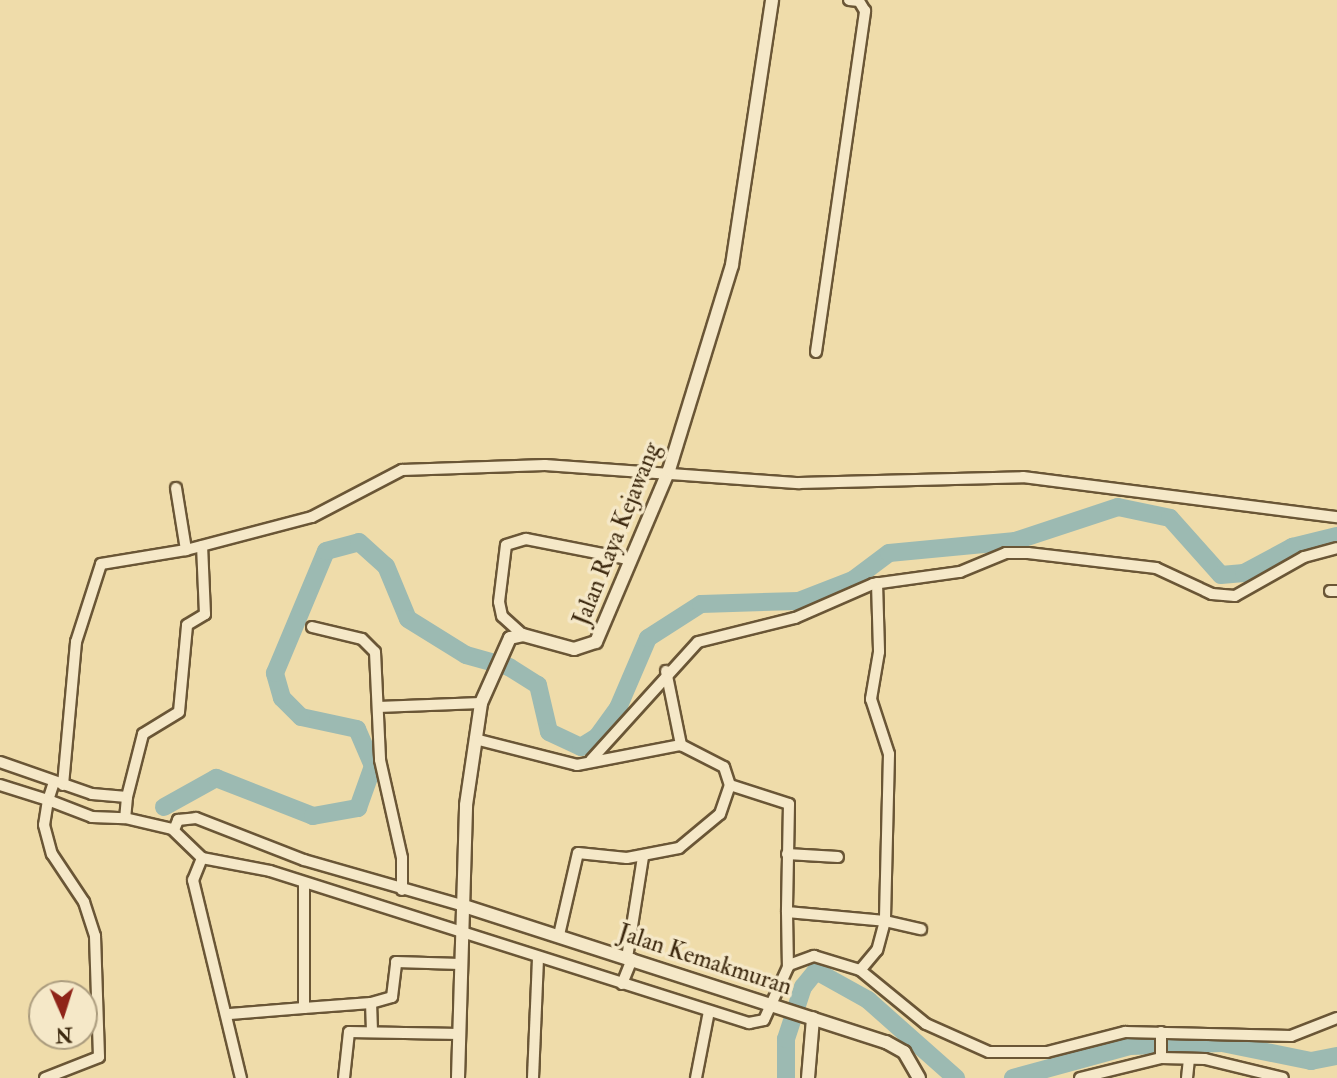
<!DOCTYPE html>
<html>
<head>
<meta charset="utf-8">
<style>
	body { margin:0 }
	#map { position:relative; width:1337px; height:1078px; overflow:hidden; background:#efdcaa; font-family:"IM FELL Double Pica",serif }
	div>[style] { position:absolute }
	.river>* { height:18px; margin:-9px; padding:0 9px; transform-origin:9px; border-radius:9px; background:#9cbab2 }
	.roads { filter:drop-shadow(2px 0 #6a5636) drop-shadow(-2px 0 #6a5636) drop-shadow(0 2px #6a5636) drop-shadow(0 -2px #6a5636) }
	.minor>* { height:10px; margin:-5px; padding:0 5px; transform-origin:5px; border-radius:5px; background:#f5e8c8 }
	.tertiary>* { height:12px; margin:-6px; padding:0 6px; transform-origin:6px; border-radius:6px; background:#f5e8c8 }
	span { translate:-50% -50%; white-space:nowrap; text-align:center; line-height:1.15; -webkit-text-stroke:7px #f5e8c8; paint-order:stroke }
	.street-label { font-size:24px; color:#3d290f }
	.north { position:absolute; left:28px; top:980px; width:70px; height:70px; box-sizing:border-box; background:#f5e8c8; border:2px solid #ab9c7e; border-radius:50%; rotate:177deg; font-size:19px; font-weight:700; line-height:28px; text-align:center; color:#3d290f }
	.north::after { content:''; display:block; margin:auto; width:24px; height:32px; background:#8f2418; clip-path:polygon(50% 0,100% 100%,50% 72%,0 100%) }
</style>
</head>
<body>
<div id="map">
	<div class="river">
		<i style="left:164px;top:807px;width:60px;rotate:-29.1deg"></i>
		<i style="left:216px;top:778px;width:104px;rotate:21.4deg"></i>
		<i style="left:313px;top:816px;width:46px;rotate:-10.1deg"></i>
		<i style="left:358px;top:808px;width:45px;rotate:-70.3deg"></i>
		<i style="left:373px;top:766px;width:40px;rotate:-113.4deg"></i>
		<i style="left:357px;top:729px;width:57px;rotate:-167.9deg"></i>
		<i style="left:301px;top:717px;width:27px;rotate:-135deg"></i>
		<i style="left:282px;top:698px;width:26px;rotate:-106deg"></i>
		<i style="left:275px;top:673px;width:132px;rotate:-67.3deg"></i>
		<i style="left:326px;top:551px;width:34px;rotate:-15deg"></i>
		<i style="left:359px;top:542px;width:36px;rotate:42deg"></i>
		<i style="left:386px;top:566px;width:57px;rotate:67.5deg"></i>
		<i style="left:408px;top:619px;width:68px;rotate:31.8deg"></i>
		<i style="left:466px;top:655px;width:45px;rotate:15.6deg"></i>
		<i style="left:509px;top:667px;width:34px;rotate:32deg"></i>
		<i style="left:538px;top:685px;width:48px;rotate:76.8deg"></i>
		<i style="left:549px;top:732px;width:35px;rotate:25deg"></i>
		<i style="left:581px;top:747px;width:19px;rotate:-32deg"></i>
		<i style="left:597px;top:737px;width:36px;rotate:-54deg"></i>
		<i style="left:618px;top:708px;width:76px;rotate:-66.8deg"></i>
		<i style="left:648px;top:638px;width:63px;rotate:-32.7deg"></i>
		<i style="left:701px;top:604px;width:98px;rotate:-1.8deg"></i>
		<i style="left:799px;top:601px;width:58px;rotate:-21.3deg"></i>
		<i style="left:853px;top:580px;width:45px;rotate:-36.9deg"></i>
		<i style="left:889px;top:553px;width:127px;rotate:-5.4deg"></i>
		<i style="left:1015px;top:541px;width:108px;rotate:-18.3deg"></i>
		<i style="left:1118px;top:507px;width:53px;rotate:11.9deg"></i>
		<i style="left:1170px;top:518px;width:76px;rotate:48.2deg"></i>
		<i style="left:1221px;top:575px;width:23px;rotate:-5deg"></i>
		<i style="left:1244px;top:573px;width:55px;rotate:-28.4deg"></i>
		<i style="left:1292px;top:547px;width:46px;rotate:-13.7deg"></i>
		<i style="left:786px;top:1078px;width:39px;rotate:-90deg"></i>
		<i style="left:786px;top:1039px;width:55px;rotate:-71.9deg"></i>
		<i style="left:803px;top:987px;width:21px;rotate:-51deg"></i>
		<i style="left:816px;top:971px;width:60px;rotate:29.1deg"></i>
		<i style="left:868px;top:1000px;width:118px;rotate:41.6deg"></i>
		<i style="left:1013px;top:1078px;width:121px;rotate:-15.3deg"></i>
		<i style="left:1130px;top:1046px;width:92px;rotate:-1.9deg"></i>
		<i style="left:1222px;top:1043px;width:91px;rotate:11.4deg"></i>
		<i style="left:1311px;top:1061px;width:26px;rotate:-11deg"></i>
	</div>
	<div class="roads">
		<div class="minor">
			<i style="left:816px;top:352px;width:345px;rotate:-81.8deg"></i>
			<i style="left:865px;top:11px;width:12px;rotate:-121deg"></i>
			<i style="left:859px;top:1px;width:10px;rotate:-174deg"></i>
			<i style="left:176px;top:488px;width:63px;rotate:80.8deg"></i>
			<i style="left:877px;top:583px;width:69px;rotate:88.3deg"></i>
			<i style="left:879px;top:652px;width:48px;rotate:99.7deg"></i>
			<i style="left:871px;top:699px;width:58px;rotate:71.9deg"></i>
			<i style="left:889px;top:754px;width:167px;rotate:91.4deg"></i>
			<i style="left:885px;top:921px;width:37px;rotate:13deg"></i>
			<i style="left:1330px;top:591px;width:7px"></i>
			<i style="left:312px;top:627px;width:51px;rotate:13.5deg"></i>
			<i style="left:362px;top:639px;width:18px;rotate:45deg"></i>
			<i style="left:375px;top:652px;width:108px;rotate:87.3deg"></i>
			<i style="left:380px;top:760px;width:100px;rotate:77.3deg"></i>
			<i style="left:402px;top:858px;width:32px;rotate:90deg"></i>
			<i style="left:523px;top:635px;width:28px;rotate:-138deg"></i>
			<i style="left:502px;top:616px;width:14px;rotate:-102deg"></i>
			<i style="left:499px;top:602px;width:57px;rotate:-83deg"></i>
			<i style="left:506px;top:545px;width:21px;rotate:-17deg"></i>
			<i style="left:526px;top:539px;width:104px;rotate:11.1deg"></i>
			<i style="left:666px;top:671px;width:76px;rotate:78.5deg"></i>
			<i style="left:378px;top:707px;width:103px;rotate:-2.2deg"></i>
			<i style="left:475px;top:739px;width:105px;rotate:14.3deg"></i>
			<i style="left:577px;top:765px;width:106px;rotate:-10.9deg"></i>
			<i style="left:681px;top:745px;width:48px;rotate:27.1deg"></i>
			<i style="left:724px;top:767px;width:19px;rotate:72deg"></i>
			<i style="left:730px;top:785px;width:62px;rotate:17.9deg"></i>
			<i style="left:789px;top:804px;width:108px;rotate:91.1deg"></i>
			<i style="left:787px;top:912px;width:98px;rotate:5.2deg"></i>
			<i style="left:885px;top:921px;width:30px;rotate:105deg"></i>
			<i style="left:877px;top:950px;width:26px;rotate:130deg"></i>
			<i style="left:591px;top:760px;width:159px;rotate:-47.8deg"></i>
			<i style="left:698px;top:642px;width:100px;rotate:-13.9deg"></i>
			<i style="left:795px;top:618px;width:85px;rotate:-23.6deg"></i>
			<i style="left:873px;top:584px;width:88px;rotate:-7.9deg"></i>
			<i style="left:960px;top:572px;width:50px;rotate:-22.4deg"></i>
			<i style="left:1006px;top:553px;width:22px"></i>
			<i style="left:1028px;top:553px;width:129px;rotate:6.7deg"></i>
			<i style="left:1156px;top:568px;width:62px;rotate:24.9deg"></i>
			<i style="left:1212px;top:594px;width:23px;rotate:5deg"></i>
			<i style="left:1235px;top:596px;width:79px;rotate:-29.5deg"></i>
			<i style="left:1304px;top:557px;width:34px;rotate:-15deg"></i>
			<i style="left:0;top:762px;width:97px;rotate:19.2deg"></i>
			<i style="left:92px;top:794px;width:35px;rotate:5deg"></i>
			<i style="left:127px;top:797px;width:21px;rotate:95deg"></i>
			<i style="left:125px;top:818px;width:48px;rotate:13.2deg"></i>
			<i style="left:172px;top:829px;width:42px;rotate:44deg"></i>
			<i style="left:202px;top:858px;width:69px;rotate:10.8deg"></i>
			<i style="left:270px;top:871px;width:503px;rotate:17.61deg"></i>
			<i style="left:749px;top:1023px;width:15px;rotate:-11deg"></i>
			<i style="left:764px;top:1020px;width:60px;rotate:-65.6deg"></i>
			<i style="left:789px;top:965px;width:27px;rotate:-20deg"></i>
			<i style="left:814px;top:956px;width:48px;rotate:16.9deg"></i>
			<i style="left:860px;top:970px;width:85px;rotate:39.3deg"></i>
			<i style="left:926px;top:1024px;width:69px;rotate:24deg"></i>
			<i style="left:989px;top:1052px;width:58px"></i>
			<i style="left:1047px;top:1052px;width:81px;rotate:-14.4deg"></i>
			<i style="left:1125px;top:1032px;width:166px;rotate:1.4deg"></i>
			<i style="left:1291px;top:1036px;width:49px;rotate:-21.4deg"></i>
			<i style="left:54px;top:782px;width:19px;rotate:108deg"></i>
			<i style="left:48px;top:800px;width:47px;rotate:21.1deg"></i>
			<i style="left:92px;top:817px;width:33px;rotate:2deg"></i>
			<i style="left:0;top:785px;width:50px;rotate:17.4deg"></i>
			<i style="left:48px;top:800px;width:25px;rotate:99deg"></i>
			<i style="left:44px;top:825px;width:30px;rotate:75deg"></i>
			<i style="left:52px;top:854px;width:58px;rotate:56.3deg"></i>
			<i style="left:84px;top:902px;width:36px;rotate:72deg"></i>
			<i style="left:95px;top:936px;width:121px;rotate:88.1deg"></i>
			<i style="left:99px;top:1057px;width:58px;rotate:158.7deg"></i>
			<i style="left:63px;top:785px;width:144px;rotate:-84.8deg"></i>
			<i style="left:76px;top:642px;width:82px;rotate:-72.2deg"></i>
			<i style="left:101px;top:564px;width:86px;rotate:-9.4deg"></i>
			<i style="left:186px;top:550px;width:130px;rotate:-14.7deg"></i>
			<i style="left:312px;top:517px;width:102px;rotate:-27.6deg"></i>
			<i style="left:402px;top:470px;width:143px;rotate:-2deg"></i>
			<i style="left:545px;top:465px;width:255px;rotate:4.1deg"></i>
			<i style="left:799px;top:483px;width:224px;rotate:-1.5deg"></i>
			<i style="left:1023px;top:477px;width:317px;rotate:7.3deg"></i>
			<i style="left:127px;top:797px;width:65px;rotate:-75.7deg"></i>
			<i style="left:143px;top:734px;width:42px;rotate:-31.4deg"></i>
			<i style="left:179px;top:712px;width:87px;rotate:-84.7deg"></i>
			<i style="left:187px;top:625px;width:21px;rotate:-31deg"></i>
			<i style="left:205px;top:614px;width:68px;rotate:-92.5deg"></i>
			<i style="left:174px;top:830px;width:11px;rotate:-68deg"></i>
			<i style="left:178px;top:820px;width:18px;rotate:-6deg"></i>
			<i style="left:196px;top:818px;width:116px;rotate:21.3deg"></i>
			<i style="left:304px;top:860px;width:163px;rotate:16deg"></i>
			<i style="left:787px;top:854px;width:51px;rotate:3.4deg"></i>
			<i style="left:202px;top:858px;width:24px;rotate:112deg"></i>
			<i style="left:193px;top:880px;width:204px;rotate:76.4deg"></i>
			<i style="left:787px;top:912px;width:55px;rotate:89deg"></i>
			<i style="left:559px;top:935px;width:84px;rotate:-77deg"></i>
			<i style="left:578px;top:853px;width:49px;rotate:5.8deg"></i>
			<i style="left:627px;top:858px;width:53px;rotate:-10.9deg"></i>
			<i style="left:679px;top:848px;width:53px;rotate:-39.7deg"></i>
			<i style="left:720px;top:814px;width:31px;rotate:-71deg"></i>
			<i style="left:627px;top:958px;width:102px;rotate:-81deg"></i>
			<i style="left:622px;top:984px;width:27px;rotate:-68deg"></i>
			<i style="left:304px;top:1008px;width:67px;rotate:-4.3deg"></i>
			<i style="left:230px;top:1014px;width:74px;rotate:-4.6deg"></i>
			<i style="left:304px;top:1008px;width:125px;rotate:-90deg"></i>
			<i style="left:372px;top:1031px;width:28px;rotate:-92deg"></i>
			<i style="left:371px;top:1003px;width:22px;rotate:-16deg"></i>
			<i style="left:392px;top:997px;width:35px;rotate:-83deg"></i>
			<i style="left:396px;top:962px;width:64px;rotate:1.8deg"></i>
			<i style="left:1161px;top:1058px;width:26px;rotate:-90deg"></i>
			<i style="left:344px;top:1078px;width:46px;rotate:-83.8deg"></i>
			<i style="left:349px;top:1032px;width:111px;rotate:1deg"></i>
			<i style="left:533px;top:1078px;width:120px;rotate:-87.6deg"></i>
			<i style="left:696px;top:1078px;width:68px;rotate:-79deg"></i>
			<i style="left:1080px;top:1078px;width:83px;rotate:-13.9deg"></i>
			<i style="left:1161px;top:1058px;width:44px;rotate:1.3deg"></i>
			<i style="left:1205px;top:1059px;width:80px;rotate:13.7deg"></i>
			<i style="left:1187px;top:1078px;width:19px;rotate:-84deg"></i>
		</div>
		<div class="tertiary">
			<i style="left:461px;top:905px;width:447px;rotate:17.9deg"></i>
			<i style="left:886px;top:1042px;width:21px;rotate:29deg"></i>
			<i style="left:904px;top:1052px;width:30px;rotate:60deg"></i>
			<i style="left:458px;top:1078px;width:273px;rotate:-88.3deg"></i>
			<i style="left:466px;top:805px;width:103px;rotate:-81.6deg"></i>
			<i style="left:481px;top:703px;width:71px;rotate:-66deg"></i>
			<i style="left:510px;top:638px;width:13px;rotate:-13deg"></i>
			<i style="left:523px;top:635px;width:53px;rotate:15.4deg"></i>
			<i style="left:574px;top:649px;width:23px;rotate:-18deg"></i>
			<i style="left:596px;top:642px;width:187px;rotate:-67deg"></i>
			<i style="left:669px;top:470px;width:214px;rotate:-72.9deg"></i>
			<i style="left:732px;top:265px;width:268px;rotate:-81.4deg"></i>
			<i style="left:808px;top:1078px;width:60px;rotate:-85.2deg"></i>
		</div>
	</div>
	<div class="street-label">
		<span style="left:617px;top:534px;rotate:-68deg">Jalan Raya Kejawang</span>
		<span style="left:705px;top:960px;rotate:18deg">Jalan Kemakmuran</span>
	</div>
	<div class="north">N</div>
</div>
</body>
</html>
